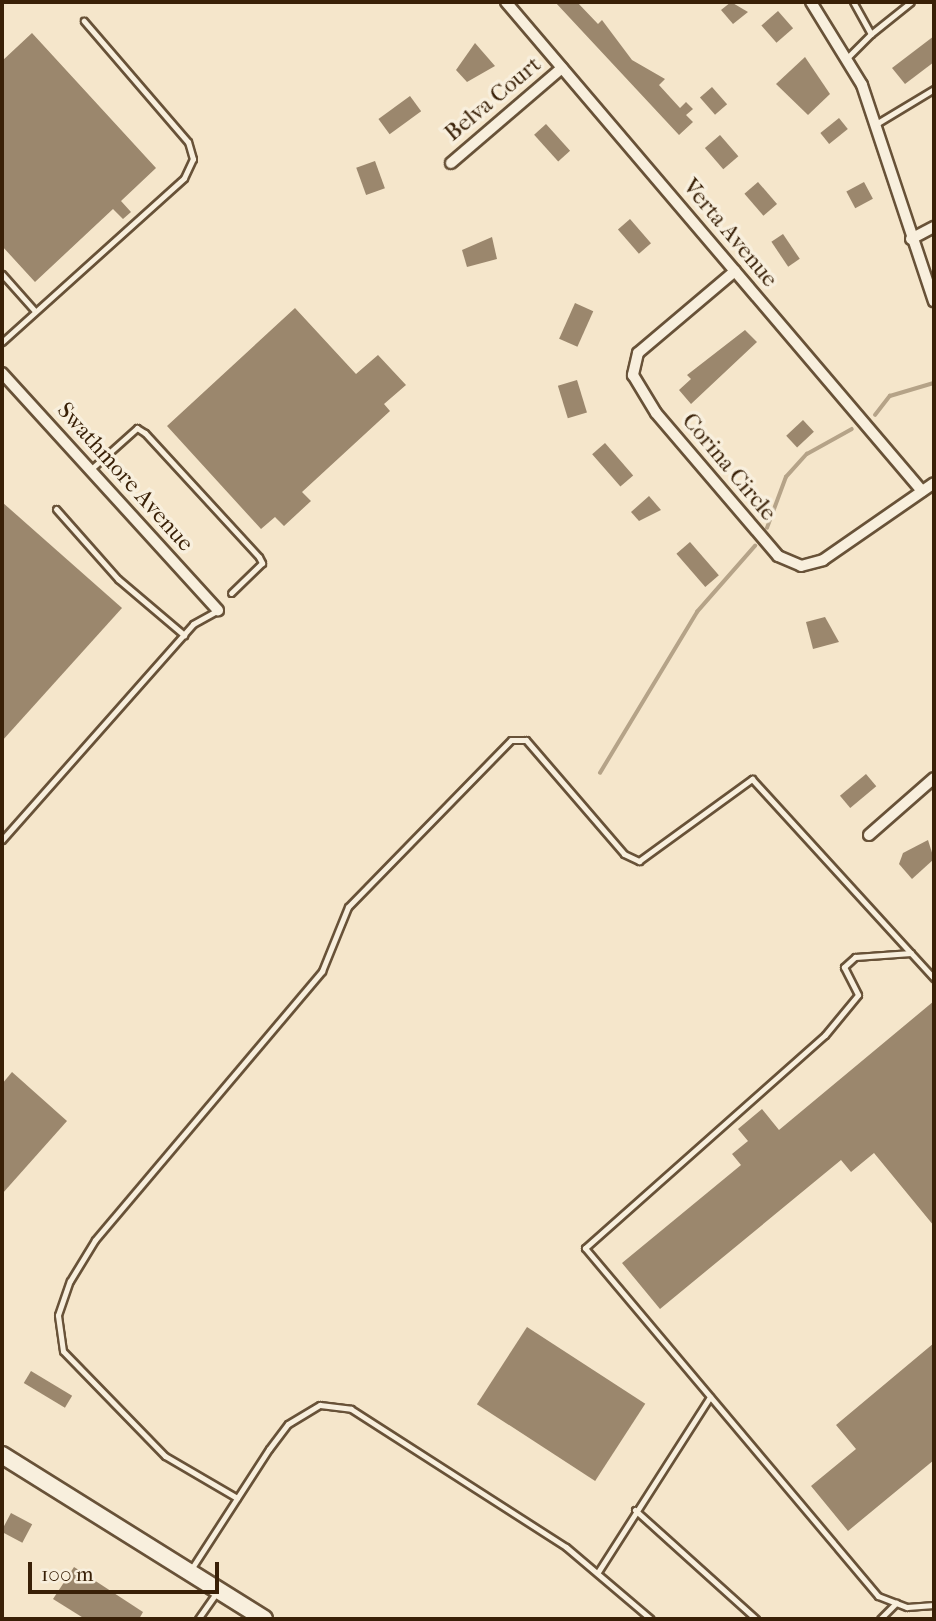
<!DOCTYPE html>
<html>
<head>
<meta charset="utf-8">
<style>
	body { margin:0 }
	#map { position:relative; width:936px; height:1621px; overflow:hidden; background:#f5e6cb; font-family:"IM FELL French Canon",serif }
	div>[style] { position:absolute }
	.stream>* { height:3.5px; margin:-1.75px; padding:0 1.75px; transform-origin:1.75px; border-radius:1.75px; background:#b5a388 }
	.building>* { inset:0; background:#9b876d; transform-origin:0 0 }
	.roads { filter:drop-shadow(2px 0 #685238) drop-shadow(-2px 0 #685238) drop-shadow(0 2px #685238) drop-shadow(0 -2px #685238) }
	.lane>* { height:5px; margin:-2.5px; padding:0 2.5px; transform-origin:2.5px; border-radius:2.5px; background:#f8efdd }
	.street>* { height:10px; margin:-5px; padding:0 5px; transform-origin:5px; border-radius:5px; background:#f8efdd }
	.secondary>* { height:16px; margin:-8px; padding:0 8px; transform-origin:8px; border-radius:8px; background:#f8efdd }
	span { translate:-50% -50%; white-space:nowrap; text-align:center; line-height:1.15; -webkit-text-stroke:7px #f8efdd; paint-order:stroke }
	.street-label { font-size:23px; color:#392007 }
	.frame { position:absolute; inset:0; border:4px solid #392007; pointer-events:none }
	.scale { position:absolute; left:28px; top:1562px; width:191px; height:32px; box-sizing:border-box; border:4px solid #392007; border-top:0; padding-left:9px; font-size:21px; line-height:24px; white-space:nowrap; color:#392007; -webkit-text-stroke:5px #f8efdd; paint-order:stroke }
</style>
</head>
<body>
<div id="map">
	<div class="stream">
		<i style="left:875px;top:415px;width:24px;rotate:-52deg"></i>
		<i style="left:890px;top:396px;width:46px;rotate:-16.5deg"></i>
		<i style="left:767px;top:528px;width:54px;rotate:-69.6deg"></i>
		<i style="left:786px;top:477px;width:31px;rotate:-48deg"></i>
		<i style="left:807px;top:454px;width:51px;rotate:-29.1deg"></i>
		<i style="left:600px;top:773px;width:188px;rotate:-58.9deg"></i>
		<i style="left:697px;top:612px;width:88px;rotate:-48.7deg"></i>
	</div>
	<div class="building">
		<i style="clip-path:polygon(555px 2px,577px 2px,598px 24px,602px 20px,632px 60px,665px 79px,659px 85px,680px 108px,686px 102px,693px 109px,686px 115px,693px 122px,679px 135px)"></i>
		<i style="clip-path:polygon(731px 2px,748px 12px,733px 24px,721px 10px)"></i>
		<i style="left:778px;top:11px;width:23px;height:22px;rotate:49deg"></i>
		<i style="clip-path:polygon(32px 33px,156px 168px,121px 201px,131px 212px,123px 219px,113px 209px,35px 282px,2px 246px,2px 61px)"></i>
		<i style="clip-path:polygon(934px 36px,934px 62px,905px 84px,892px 68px)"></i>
		<i style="clip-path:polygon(475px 43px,495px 66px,467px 82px,456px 70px)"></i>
		<i style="clip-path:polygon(805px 57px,830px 94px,808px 115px,776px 84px)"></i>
		<i style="left:712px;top:87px;width:23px;height:16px;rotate:49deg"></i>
		<i style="left:410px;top:96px;width:19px;height:39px;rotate:54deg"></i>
		<i style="left:839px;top:118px;width:14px;height:24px;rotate:51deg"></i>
		<i style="left:546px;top:124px;width:36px;height:16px;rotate:48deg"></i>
		<i style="left:720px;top:135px;width:28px;height:20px;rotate:49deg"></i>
		<i style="left:375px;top:161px;width:29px;height:20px;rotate:70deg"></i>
		<i style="left:758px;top:182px;width:29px;height:18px;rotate:49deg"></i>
		<i style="left:864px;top:182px;width:19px;height:20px;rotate:62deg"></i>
		<i style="left:630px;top:219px;width:32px;height:16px;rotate:49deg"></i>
		<i style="left:783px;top:234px;width:30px;height:14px;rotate:56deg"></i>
		<i style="clip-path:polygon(492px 237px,497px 259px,467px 267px,462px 250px)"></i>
		<i style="left:575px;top:303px;width:20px;height:39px;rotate:24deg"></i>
		<i style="clip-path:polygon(295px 308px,356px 374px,378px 355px,406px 385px,384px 404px,390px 411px,302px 492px,311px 501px,284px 526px,275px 517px,261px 529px,167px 426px)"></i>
		<i style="clip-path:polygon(745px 330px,757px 342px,691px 404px,679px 390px,691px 379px,687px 375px)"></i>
		<i style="left:577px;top:380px;width:34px;height:20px;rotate:73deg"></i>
		<i style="left:803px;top:420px;width:16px;height:23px;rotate:47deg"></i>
		<i style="left:605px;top:443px;width:43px;height:17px;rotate:49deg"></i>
		<i style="clip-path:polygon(649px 496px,661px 510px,639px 521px,631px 512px)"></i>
		<i style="clip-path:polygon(2px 502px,122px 608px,2px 741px)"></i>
		<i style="left:690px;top:542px;width:44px;height:18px;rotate:49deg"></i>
		<i style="clip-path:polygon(825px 617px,839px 642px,813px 649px,806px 622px)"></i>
		<i style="left:866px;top:774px;width:16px;height:34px;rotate:50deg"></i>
		<i style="clip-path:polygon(928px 840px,934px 859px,912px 879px,899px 864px,903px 853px)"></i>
		<i style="clip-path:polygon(934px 1001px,934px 1226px,874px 1153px,851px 1172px,841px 1160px,660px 1309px,622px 1263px,741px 1165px,732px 1154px,748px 1141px,738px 1129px,762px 1109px,779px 1130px)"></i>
		<i style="clip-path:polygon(12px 1072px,67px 1121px,2px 1194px,2px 1084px)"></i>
		<i style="left:527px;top:1327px;width:141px;height:92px;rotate:33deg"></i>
		<i style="clip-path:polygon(934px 1343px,934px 1460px,848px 1531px,811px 1486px,856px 1449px,836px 1425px)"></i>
		<i style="left:31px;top:1371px;width:48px;height:14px;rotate:31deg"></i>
		<i style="left:11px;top:1513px;width:24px;height:21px;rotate:28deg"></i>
		<i style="clip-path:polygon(74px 1567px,143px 1612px,139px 1619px,85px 1619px,53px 1599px)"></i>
	</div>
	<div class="roads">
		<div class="lane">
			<i style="left:871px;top:34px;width:51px;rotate:-38.7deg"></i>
			<i style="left:849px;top:56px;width:31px;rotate:-45deg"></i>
			<i style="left:871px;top:34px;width:37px;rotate:-119deg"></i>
			<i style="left:876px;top:124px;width:68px;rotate:-31.1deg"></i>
			<i style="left:2px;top:274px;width:50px;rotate:48.3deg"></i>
			<i style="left:2px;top:342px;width:245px;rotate:-42deg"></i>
			<i style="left:184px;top:178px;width:21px;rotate:-65deg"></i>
			<i style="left:193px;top:159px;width:18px;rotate:-106deg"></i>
			<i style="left:188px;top:142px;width:160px;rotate:-130.7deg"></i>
			<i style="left:90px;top:470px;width:63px;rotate:-41.8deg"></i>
			<i style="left:137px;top:428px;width:9px;rotate:32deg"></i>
			<i style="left:145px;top:433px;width:168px;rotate:47.4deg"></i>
			<i style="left:259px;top:557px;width:7px;rotate:63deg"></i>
			<i style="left:262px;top:563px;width:43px;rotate:135.9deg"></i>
			<i style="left:56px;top:509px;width:94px;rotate:48.5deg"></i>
			<i style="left:118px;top:579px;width:87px;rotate:40.3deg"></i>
			<i style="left:2px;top:840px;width:288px;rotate:-48.5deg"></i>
			<i style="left:193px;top:624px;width:29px;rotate:-29deg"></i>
			<i style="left:911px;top:953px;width:56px;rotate:175.9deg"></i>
			<i style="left:855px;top:957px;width:15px;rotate:138deg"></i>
			<i style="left:844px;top:967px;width:31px;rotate:63deg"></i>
			<i style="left:858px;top:995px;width:52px;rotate:129.5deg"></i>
			<i style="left:825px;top:1035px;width:321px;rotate:138.4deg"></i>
			<i style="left:585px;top:1248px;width:455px;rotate:49.9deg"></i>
			<i style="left:878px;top:1596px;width:31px;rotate:21deg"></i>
			<i style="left:907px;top:1607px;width:27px;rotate:-4deg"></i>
			<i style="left:237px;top:1498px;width:83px;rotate:-149.7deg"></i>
			<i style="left:165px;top:1456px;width:146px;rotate:-134.2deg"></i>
			<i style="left:63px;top:1351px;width:36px;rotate:-98deg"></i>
			<i style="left:58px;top:1315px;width:36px;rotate:-71deg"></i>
			<i style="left:70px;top:1281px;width:48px;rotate:-58.6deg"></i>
			<i style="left:95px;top:1240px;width:352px;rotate:-49.8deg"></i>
			<i style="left:322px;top:971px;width:69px;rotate:-67.9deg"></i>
			<i style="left:348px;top:907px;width:233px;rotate:-45.7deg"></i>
			<i style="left:511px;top:740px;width:15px"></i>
			<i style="left:526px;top:740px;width:150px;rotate:49.3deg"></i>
			<i style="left:624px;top:854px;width:17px;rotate:25deg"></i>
			<i style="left:639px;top:861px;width:140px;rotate:-36deg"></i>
			<i style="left:752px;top:779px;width:270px;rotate:47.6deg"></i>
			<i style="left:635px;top:1510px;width:163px;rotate:42deg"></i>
			<i style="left:190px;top:1571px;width:145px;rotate:-57.1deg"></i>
			<i style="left:269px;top:1449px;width:31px;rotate:-53deg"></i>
			<i style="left:288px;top:1424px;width:37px;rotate:-31deg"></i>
			<i style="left:320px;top:1405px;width:31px;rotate:7deg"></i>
			<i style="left:351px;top:1409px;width:255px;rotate:32.7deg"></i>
			<i style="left:566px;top:1547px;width:111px;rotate:40.3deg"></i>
			<i style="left:598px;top:1572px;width:208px;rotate:-57.4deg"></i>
			<i style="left:198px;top:1619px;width:33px;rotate:-55deg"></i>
			<i style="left:880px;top:1619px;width:23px;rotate:-45deg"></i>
		</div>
		<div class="street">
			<i style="left:506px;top:2px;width:642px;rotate:49.61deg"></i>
			<i style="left:811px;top:2px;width:97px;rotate:58.4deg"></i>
			<i style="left:862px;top:85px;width:228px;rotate:71.6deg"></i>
			<i style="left:451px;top:163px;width:146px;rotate:-40.6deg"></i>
			<i style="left:911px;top:239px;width:26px;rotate:-28deg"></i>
			<i style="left:735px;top:271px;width:127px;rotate:139.8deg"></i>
			<i style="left:638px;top:353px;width:23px;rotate:103deg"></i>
			<i style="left:633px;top:375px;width:44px;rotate:58.8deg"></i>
			<i style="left:656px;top:413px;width:188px;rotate:49.5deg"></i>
			<i style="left:778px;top:556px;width:25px;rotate:23deg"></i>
			<i style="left:801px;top:566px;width:23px;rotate:-15deg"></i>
			<i style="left:823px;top:560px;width:135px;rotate:-34.7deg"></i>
			<i style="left:2px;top:373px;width:321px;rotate:47.7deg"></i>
			<i style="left:869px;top:835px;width:86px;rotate:-41.2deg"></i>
		</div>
		<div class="secondary">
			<i style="left:2px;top:1455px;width:309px;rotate:32deg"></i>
		</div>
	</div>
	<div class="street-label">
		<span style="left:493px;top:99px;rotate:-40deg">Belva Court</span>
		<span style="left:730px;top:233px;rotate:50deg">Verta Avenue</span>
		<span style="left:729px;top:467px;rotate:50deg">Corina Circle</span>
		<span style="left:125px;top:477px;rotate:48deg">Swathmore Avenue</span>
	</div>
	<div class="frame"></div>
	<div class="scale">100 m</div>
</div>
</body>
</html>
